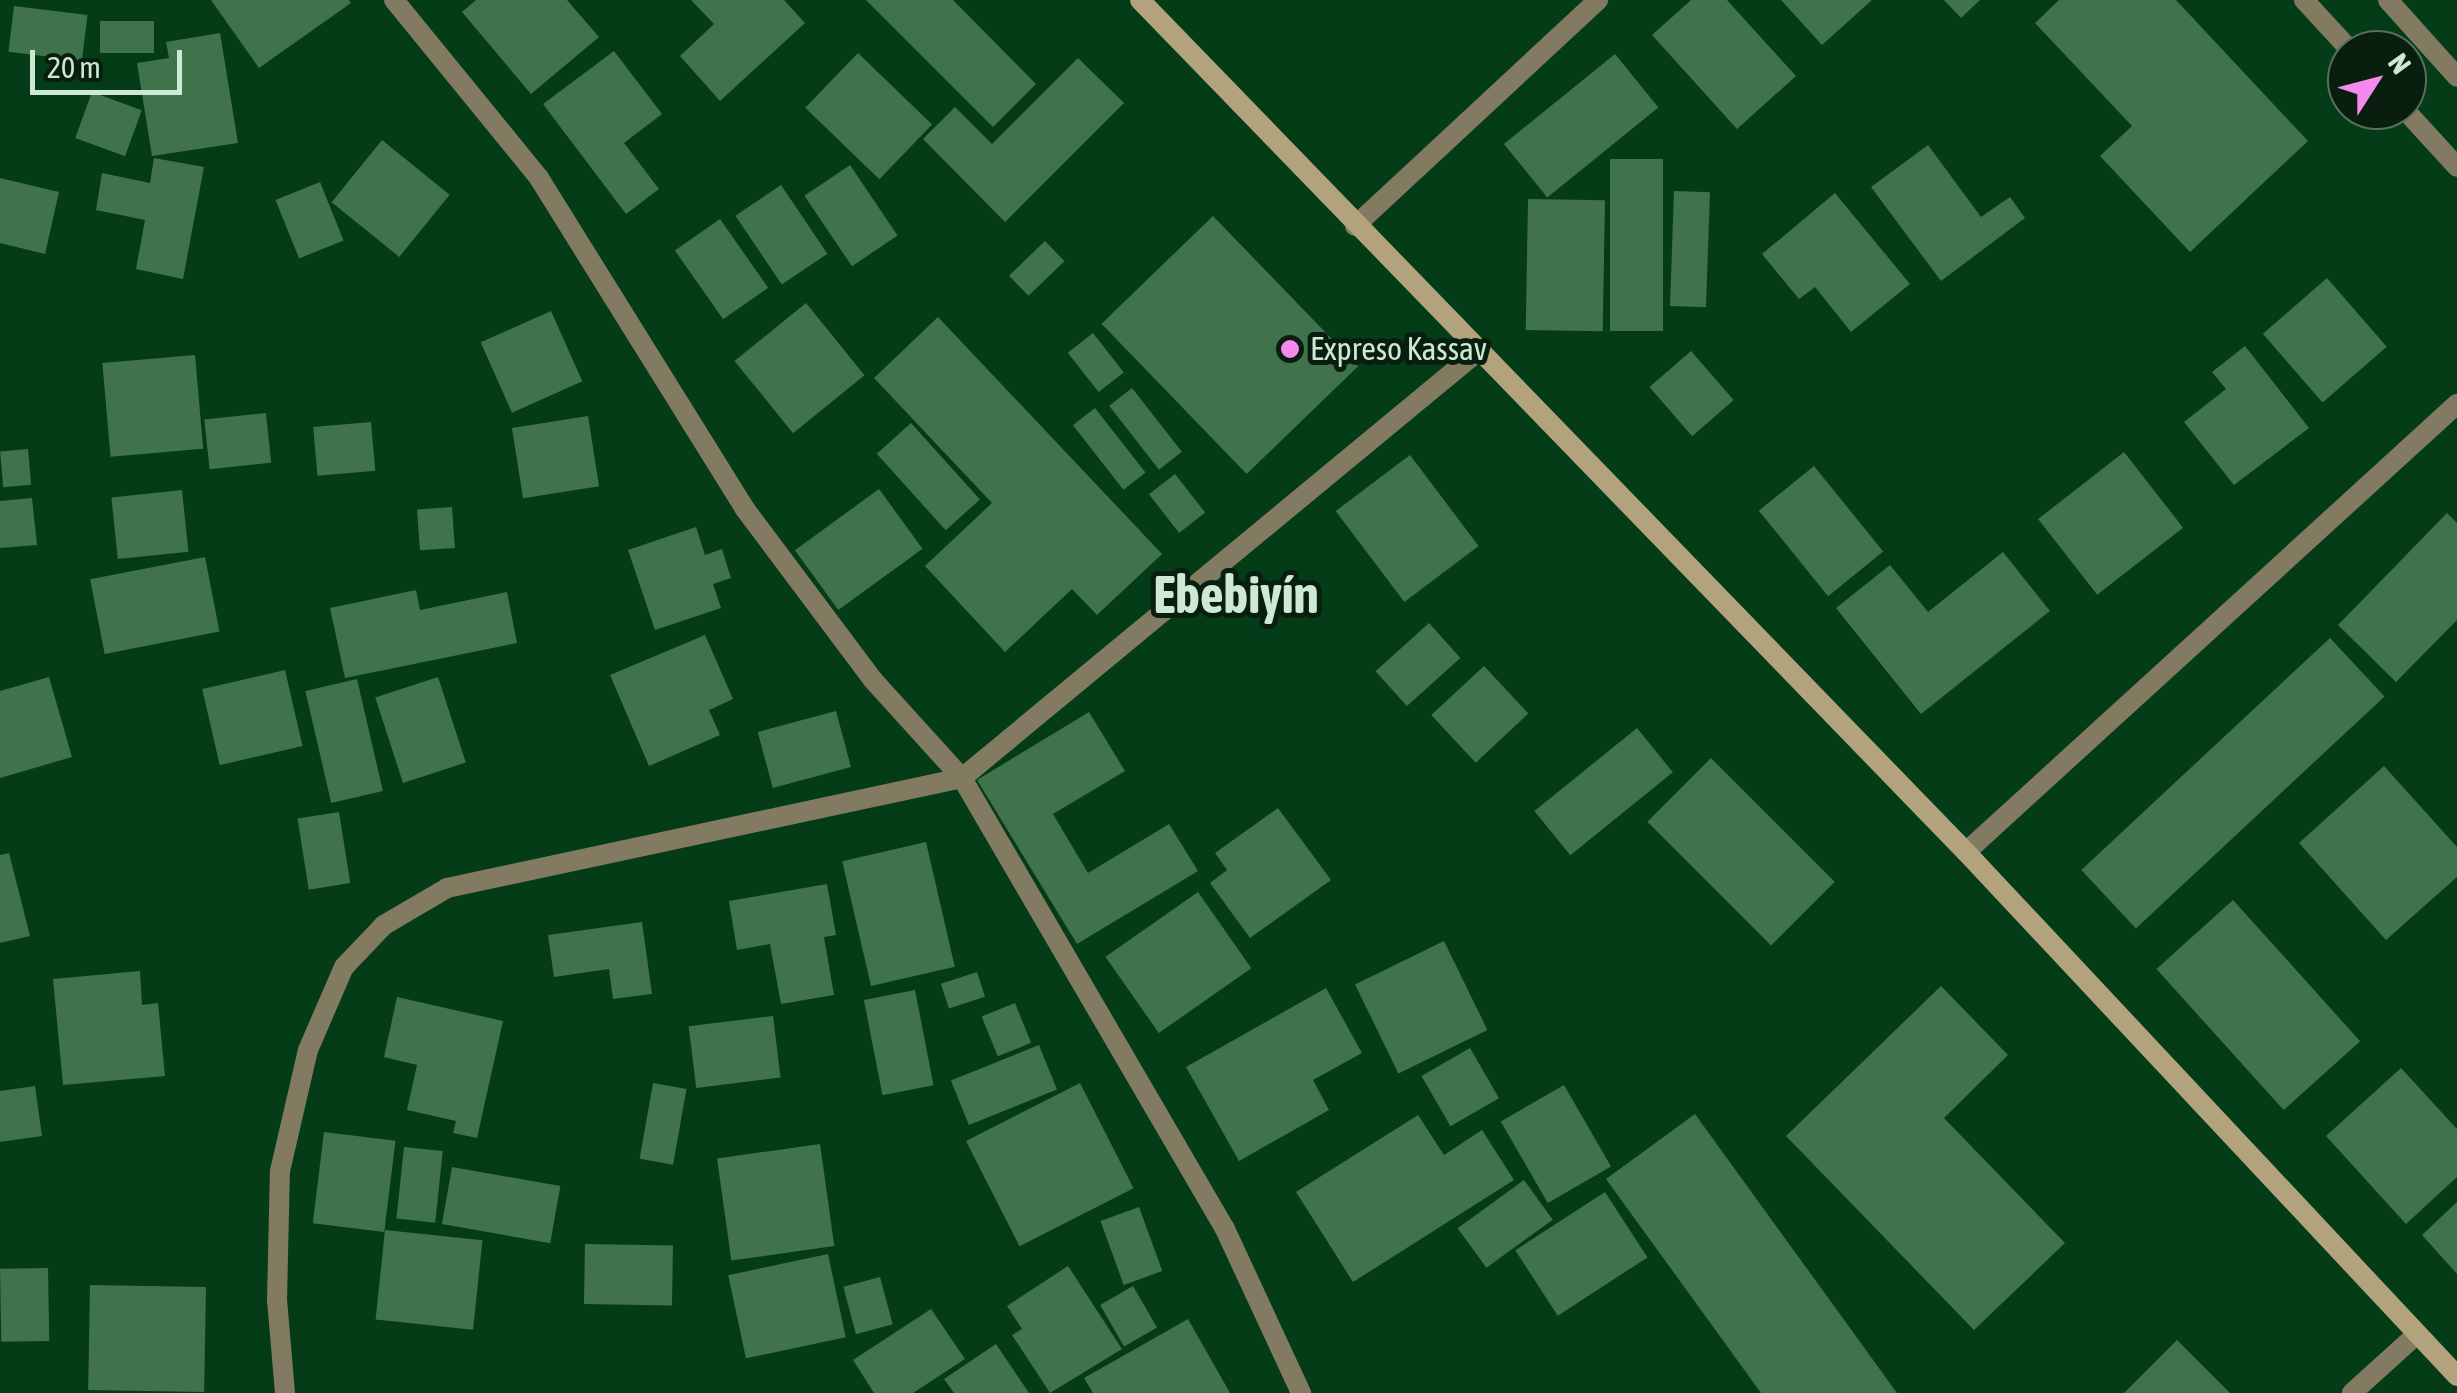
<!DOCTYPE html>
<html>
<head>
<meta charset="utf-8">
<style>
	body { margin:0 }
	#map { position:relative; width:2457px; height:1393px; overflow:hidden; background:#043c18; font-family:"Asap Condensed",sans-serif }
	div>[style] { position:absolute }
	.building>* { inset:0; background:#40724b; transform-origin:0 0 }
	.street>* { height:20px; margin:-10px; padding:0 10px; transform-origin:10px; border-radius:10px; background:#837a62 }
	.secondary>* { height:20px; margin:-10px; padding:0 10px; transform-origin:10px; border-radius:10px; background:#b2a37c }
	.dots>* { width:28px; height:28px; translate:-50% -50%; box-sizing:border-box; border:5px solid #091e0e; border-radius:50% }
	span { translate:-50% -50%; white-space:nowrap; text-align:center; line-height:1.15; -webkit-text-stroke:10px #091e0e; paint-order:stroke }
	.poi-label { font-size:32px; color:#cee9d3 }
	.left { translate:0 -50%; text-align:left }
	.town-label { font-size:52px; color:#cee9d3; font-weight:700 }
	.north { position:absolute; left:2327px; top:30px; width:100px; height:100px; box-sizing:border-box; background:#091e0e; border:2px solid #586f5d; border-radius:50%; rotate:54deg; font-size:28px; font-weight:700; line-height:40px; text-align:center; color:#cee9d3 }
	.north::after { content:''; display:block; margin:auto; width:35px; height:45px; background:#f689ee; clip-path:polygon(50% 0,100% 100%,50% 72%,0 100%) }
	.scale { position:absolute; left:30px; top:50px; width:152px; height:45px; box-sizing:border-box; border:5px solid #cee9d3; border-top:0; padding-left:12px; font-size:30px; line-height:35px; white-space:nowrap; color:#cee9d3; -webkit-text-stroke:8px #091e0e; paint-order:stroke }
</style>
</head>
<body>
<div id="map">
	<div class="building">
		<i style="clip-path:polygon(211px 0,349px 0,351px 3px,259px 68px)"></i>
		<i style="clip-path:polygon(476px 0,567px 0,599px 37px,531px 94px,462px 12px)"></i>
		<i style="clip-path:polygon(691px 0,784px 0,805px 23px,720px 101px,680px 56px,714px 24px)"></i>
		<i style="clip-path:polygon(866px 0,953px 0,1036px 84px,993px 127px)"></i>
		<i style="clip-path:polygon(1691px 0,1727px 0,1796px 76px,1737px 129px,1652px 35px)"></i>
		<i style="clip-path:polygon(1781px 0,1872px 0,1822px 45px)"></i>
		<i style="clip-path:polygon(1944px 0,1980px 0,1961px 18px)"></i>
		<i style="clip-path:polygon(2059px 0,2176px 0,2308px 141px,2190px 252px,2100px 156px,2132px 126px,2035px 23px)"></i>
		<i style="left:14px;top:6px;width:74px;height:46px;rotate:7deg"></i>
		<i style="left:100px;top:21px;width:54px;height:32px"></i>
		<i style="clip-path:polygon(220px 33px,238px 143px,152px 156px,137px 63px,169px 58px,166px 42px)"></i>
		<i style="clip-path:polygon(614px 51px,662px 114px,624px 143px,659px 189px,626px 214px,543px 104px)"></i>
		<i style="left:858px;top:53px;width:103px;height:76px;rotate:44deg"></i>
		<i style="left:1615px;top:54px;width:69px;height:143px;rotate:51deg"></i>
		<i style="clip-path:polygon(1078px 58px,1124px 103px,1005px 222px,923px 139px,955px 107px,992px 144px)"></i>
		<i style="left:92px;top:92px;width:53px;height:49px;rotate:20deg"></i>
		<i style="left:382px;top:140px;width:87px;height:80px;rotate:39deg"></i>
		<i style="clip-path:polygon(1928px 145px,1981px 217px,2010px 197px,2025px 218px,1941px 281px,1871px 187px)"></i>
		<i style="clip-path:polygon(154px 158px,204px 167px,183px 279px,136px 269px,145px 220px,96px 210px,102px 173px,150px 183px)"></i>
		<i style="left:1610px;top:159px;width:53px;height:172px"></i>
		<i style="left:850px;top:165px;width:85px;height:55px;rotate:56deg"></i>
		<i style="clip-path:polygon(0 178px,59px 192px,45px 254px,0 243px)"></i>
		<i style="left:320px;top:182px;width:63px;height:48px;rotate:68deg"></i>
		<i style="left:781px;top:185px;width:83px;height:55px;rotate:56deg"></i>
		<i style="left:1674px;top:191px;width:36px;height:115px;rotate:2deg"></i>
		<i style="clip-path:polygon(1835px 193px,1910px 284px,1851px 332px,1815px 287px,1799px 299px,1762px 254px)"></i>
		<i style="left:1528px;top:199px;width:77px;height:131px;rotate:1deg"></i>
		<i style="left:1213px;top:216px;width:209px;height:155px;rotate:46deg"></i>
		<i style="left:720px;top:219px;width:84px;height:55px;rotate:55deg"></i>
		<i style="left:1045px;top:241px;width:28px;height:50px;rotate:46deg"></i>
		<i style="left:2327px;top:278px;width:91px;height:85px;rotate:49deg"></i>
		<i style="left:806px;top:303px;width:93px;height:92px;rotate:51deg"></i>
		<i style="left:551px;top:311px;width:77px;height:77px;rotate:66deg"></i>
		<i style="clip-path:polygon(938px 317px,1162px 554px,1097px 615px,1072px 589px,1005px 652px,925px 566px,992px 503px,874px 378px)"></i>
		<i style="left:1093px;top:333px;width:50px;height:32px;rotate:52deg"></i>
		<i style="clip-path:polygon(2245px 346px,2309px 428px,2234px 485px,2184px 422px,2226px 389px,2212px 372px)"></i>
		<i style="left:1691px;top:351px;width:65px;height:55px;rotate:49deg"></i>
		<i style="left:195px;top:355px;width:94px;height:93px;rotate:85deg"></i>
		<i style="left:1132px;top:388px;width:81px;height:29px;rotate:52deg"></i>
		<i style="left:1095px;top:408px;width:82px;height:28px;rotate:52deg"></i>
		<i style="left:266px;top:413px;width:50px;height:62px;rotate:84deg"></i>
		<i style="left:588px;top:416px;width:71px;height:77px;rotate:81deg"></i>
		<i style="left:371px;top:422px;width:49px;height:58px;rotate:85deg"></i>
		<i style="left:911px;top:423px;width:103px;height:46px;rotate:48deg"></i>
		<i style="left:28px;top:449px;width:36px;height:28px;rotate:85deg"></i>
		<i style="left:2124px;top:452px;width:96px;height:109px;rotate:52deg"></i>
		<i style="left:1410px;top:455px;width:114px;height:93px;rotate:53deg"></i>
		<i style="left:1814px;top:466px;width:110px;height:71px;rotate:51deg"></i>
		<i style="left:1175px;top:474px;width:49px;height:33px;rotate:52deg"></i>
		<i style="left:879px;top:489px;width:74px;height:104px;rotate:54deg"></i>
		<i style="left:182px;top:490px;width:62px;height:71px;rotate:84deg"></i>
		<i style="clip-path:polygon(32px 498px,37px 545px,0 548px,0 501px)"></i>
		<i style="left:452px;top:507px;width:41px;height:35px;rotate:86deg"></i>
		<i style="clip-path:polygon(2447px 513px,2457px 523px,2457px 620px,2396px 682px,2338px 625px)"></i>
		<i style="clip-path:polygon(696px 527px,705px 555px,722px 549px,731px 578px,713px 584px,721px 608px,655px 630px,628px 550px)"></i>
		<i style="clip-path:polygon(2003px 552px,2050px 611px,1921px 714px,1836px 608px,1890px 565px,1928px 612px)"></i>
		<i style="left:205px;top:557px;width:76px;height:117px;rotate:79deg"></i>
		<i style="clip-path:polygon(416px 590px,420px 610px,507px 592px,517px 643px,345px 678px,330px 608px)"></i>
		<i style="left:1429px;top:623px;width:47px;height:72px;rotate:48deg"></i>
		<i style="clip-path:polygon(705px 635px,733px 699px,709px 710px,720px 735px,649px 766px,610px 675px)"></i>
		<i style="left:2330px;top:638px;width:80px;height:340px;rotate:47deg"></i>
		<i style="left:1484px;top:666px;width:65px;height:72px;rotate:47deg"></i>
		<i style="left:285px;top:670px;width:78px;height:85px;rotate:77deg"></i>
		<i style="clip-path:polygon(49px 677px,72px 757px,0 778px,0 691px)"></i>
		<i style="left:438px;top:677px;width:90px;height:66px;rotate:72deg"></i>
		<i style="left:357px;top:679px;width:115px;height:53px;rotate:77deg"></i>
		<i style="left:836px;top:711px;width:58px;height:81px;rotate:75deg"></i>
		<i style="clip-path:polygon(1089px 712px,1125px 771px,1053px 814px,1088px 873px,1169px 824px,1198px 871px,1077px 944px,977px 780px)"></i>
		<i style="left:1637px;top:728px;width:57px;height:132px;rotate:51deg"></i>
		<i style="left:1711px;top:758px;width:175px;height:90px;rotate:45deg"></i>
		<i style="clip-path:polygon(2384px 766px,2457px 847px,2457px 877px,2386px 940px,2299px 843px)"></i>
		<i style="clip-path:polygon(1278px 808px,1331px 880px,1250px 938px,1210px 883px,1227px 870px,1215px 853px)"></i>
		<i style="left:339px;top:812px;width:72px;height:42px;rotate:81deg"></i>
		<i style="left:926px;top:842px;width:128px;height:86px;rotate:77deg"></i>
		<i style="clip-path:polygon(9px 853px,30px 936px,0 943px,0 855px)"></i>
		<i style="clip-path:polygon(827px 884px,836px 935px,824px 937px,834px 995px,781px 1004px,770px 944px,737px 950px,729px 901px)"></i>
		<i style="left:1198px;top:892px;width:93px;height:113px;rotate:55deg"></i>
		<i style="left:2233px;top:900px;width:190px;height:103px;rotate:48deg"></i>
		<i style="clip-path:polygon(642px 922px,652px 994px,613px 999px,609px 969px,554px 977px,548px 935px)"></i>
		<i style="left:1444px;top:941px;width:99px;height:99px;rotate:64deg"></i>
		<i style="clip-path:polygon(140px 971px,142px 1005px,158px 1003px,165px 1076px,63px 1085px,53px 979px)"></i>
		<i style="left:977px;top:972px;width:26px;height:38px;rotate:72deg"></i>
		<i style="clip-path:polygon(1941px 986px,2008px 1055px,1944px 1118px,2065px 1243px,1974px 1330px,1786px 1136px)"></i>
		<i style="clip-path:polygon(1326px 988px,1362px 1053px,1313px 1080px,1329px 1110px,1239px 1161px,1186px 1067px)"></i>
		<i style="left:915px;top:990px;width:97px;height:52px;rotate:79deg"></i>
		<i style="clip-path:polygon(397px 997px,503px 1021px,477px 1138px,453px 1133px,456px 1121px,407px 1110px,417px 1065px,384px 1057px)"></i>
		<i style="left:1015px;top:1003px;width:43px;height:36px;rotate:68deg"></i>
		<i style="left:773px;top:1016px;width:62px;height:85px;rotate:83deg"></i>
		<i style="left:1039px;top:1045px;width:48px;height:95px;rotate:68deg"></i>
		<i style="left:1470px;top:1048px;width:58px;height:56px;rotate:60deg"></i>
		<i style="clip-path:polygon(2401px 1068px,2457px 1129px,2457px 1177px,2406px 1224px,2326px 1136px)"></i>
		<i style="left:653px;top:1083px;width:34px;height:77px;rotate:10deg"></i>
		<i style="left:1080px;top:1083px;width:118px;height:128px;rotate:63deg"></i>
		<i style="left:1564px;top:1085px;width:94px;height:73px;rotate:60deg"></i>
		<i style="clip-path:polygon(35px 1086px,42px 1136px,0 1142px,0 1091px)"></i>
		<i style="clip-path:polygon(1695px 1114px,1897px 1393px,1761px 1393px,1606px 1179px)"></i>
		<i style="clip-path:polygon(1418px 1115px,1444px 1155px,1482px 1130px,1514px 1180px,1353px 1282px,1296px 1192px)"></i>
		<i style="left:324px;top:1132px;width:72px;height:92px;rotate:7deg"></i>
		<i style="left:820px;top:1144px;width:103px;height:104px;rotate:82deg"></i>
		<i style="left:404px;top:1147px;width:39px;height:72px;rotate:6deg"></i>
		<i style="left:452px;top:1167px;width:110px;height:58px;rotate:10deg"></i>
		<i style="left:1524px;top:1180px;width:49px;height:82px;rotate:54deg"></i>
		<i style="left:1605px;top:1192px;width:78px;height:107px;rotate:57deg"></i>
		<i style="clip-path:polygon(2457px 1202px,2457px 1274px,2422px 1235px)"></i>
		<i style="left:1139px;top:1207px;width:68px;height:41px;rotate:70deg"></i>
		<i style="left:385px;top:1230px;width:98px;height:90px;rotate:6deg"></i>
		<i style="left:585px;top:1244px;width:88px;height:60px;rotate:1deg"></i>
		<i style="left:828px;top:1254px;width:85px;height:102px;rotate:78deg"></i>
		<i style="clip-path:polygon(1068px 1266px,1122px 1349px,1050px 1393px,1012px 1335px,1022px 1329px,1007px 1306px)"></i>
		<i style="left:48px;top:1268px;width:73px;height:48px;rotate:89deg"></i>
		<i style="left:880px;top:1277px;width:49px;height:38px;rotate:75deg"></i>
		<i style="left:90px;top:1285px;width:116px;height:105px;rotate:1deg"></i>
		<i style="left:1133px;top:1286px;width:48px;height:38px;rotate:60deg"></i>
		<i style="clip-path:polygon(931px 1309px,965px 1359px,913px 1393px,874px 1393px,853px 1360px)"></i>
		<i style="clip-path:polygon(1188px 1319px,1230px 1393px,1093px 1393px,1084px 1378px)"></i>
		<i style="clip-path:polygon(2177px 1340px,2230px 1393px,2124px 1393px)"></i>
		<i style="clip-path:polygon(996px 1344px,1029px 1393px,954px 1393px,944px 1379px)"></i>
	</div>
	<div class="street">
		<i style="left:394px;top:0;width:230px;rotate:50.8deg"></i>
		<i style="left:539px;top:178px;width:390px;rotate:58.1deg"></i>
		<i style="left:745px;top:509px;width:214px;rotate:53.2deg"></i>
		<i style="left:873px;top:680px;width:132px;rotate:47.8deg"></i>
		<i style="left:962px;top:778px;width:522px;rotate:59.75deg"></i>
		<i style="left:1225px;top:1229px;width:181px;rotate:65.1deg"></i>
		<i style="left:2304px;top:0;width:68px;rotate:47.4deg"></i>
		<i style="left:2388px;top:0;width:103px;rotate:48.1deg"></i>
		<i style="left:2405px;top:110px;width:77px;rotate:47.6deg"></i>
		<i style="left:1355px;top:226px;width:332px;rotate:-42.9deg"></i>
		<i style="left:1966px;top:852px;width:665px;rotate:-42.38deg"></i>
		<i style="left:285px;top:1393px;width:93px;rotate:-94.9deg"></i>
		<i style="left:277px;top:1300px;width:129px;rotate:-88.7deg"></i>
		<i style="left:280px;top:1171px;width:124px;rotate:-77deg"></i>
		<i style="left:308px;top:1050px;width:90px;rotate:-66.6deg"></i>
		<i style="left:344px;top:967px;width:58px;rotate:-46.4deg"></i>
		<i style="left:384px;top:925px;width:73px;rotate:-30.4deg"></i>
		<i style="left:447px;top:888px;width:527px;rotate:-12.06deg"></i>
		<i style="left:962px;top:778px;width:667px;rotate:-39.59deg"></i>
		<i style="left:2352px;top:1393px;width:88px;rotate:-42.2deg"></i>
	</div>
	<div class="secondary">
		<i style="left:1140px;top:0;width:1187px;rotate:45.89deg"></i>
		<i style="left:1966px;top:852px;width:718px;rotate:46.86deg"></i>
	</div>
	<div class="dots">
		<i style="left:1290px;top:349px;background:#f689ee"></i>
	</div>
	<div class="poi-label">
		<span class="left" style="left:1310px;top:349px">Expreso Kassav</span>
	</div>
	<div class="town-label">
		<span style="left:1236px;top:595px">Ebebiyín</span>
	</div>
	<div class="north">N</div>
	<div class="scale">20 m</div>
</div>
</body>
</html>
